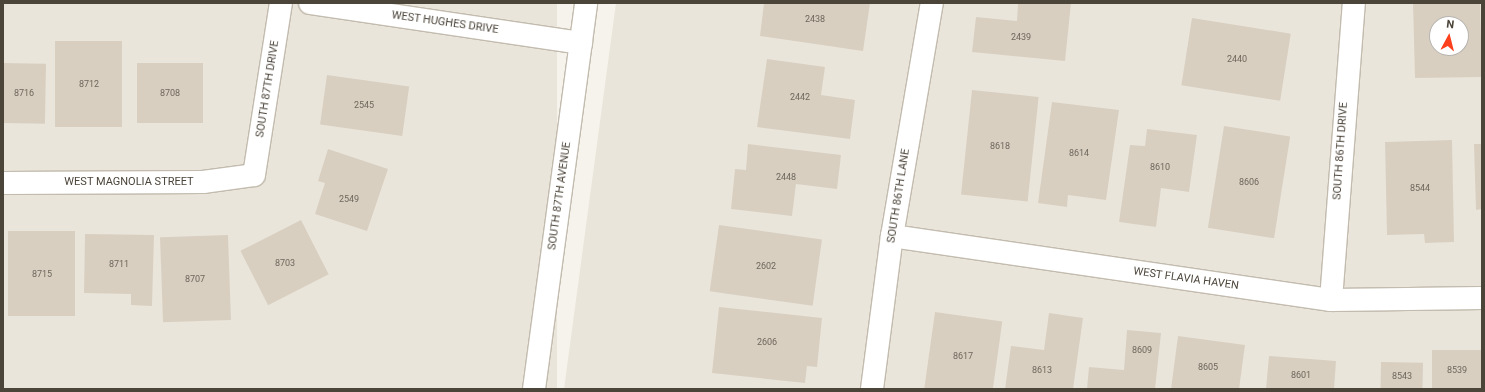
<!DOCTYPE html>
<html>
<head>
<meta charset="utf-8">
<style>
	body { margin:0 }
	#map { position:relative; width:1485px; height:392px; overflow:hidden; background:#f6f3ec; font-family:Roboto,sans-serif }
	div>[style] { position:absolute }
	.residential>* { inset:0; background:#eae5da; transform-origin:0 0 }
	.building>* { inset:0; background:#d8cfc1; transform-origin:0 0 }
	.roads { filter:drop-shadow(1px 0 #c2bbae) drop-shadow(-1px 0 #c2bbae) drop-shadow(0 1px #c2bbae) drop-shadow(0 -1px #c2bbae) }
	.minor>* { height:22px; margin:-11px; padding:0 11px; transform-origin:11px; border-radius:11px; background:#fff }
	span { translate:-50% -50%; white-space:nowrap; text-align:center; line-height:1.15; -webkit-text-stroke:4px #fff; paint-order:stroke }
	.number-label { font-size:9px; color:#6e675b }
	.number-label span { -webkit-text-stroke-width:0 }
	.street-label { font-size:11px; color:#4b4439 }
	.frame { position:absolute; inset:0; border:4px solid #4b4439; pointer-events:none }
	.north { position:absolute; left:1429px; top:16px; width:40px; height:40px; box-sizing:border-box; background:#fff; border:1px solid #b7b4b0; border-radius:50%; rotate:7deg; font-size:11px; font-weight:700; line-height:16px; text-align:center; color:#4b4439 }
	.north::after { content:''; display:block; margin:auto; width:14px; height:18px; background:#fc3f1d; clip-path:polygon(50% 0,100% 100%,50% 72%,0 100%) }
</style>
</head>
<body>
<div id="map">
	<div class="residential">
		<i style="left:3px;top:3px;width:554px;height:386px"></i>
		<i style="clip-path:polygon(evenodd,616px 3px,1482px 3px,1482px 389px,564px 389px,616px 3px,1437px 24px,1461px 24px,1461px 48px,1437px 48px,1437px 24px)"></i>
	</div>
	<div class="building">
		<i style="clip-path:polygon(764px 3px,870px 3px,863px 51px,760px 36px)"></i>
		<i style="clip-path:polygon(1018px 3px,1071px 3px,1065px 61px,972px 52px,976px 17px,1017px 21px)"></i>
		<i style="clip-path:polygon(evenodd,1413px 3px,1480px 3px,1482px 77px,1415px 78px,1413px 3px,1437px 24px,1461px 24px,1461px 48px,1437px 48px,1437px 24px)"></i>
		<i style="left:1192px;top:18px;width:100px;height:68px;rotate:9deg"></i>
		<i style="left:55px;top:41px;width:67px;height:86px"></i>
		<i style="clip-path:polygon(767px 59px,825px 67px,821px 95px,855px 100px,850px 139px,757px 127px)"></i>
		<i style="left:3px;top:63px;width:43px;height:60px;rotate:1deg"></i>
		<i style="left:137px;top:63px;width:66px;height:60px"></i>
		<i style="left:327px;top:75px;width:83px;height:50px;rotate:8deg"></i>
		<i style="left:972px;top:90px;width:67px;height:105px;rotate:6deg"></i>
		<i style="clip-path:polygon(1052px 102px,1119px 110px,1106px 200px,1068px 195px,1067px 207px,1038px 203px)"></i>
		<i style="left:1224px;top:126px;width:67px;height:103px;rotate:9deg"></i>
		<i style="clip-path:polygon(1147px 129px,1197px 135px,1189px 192px,1161px 188px,1156px 227px,1119px 222px,1130px 145px,1145px 146px)"></i>
		<i style="clip-path:polygon(1452px 140px,1454px 242px,1425px 243px,1424px 234px,1387px 235px,1385px 142px)"></i>
		<i style="clip-path:polygon(748px 144px,841px 155px,837px 189px,796px 184px,792px 216px,731px 209px,735px 169px,746px 170px)"></i>
		<i style="clip-path:polygon(1474px 144px,1482px 144px,1482px 209px,1476px 210px)"></i>
		<i style="clip-path:polygon(328px 149px,388px 169px,367px 231px,315px 214px,325px 183px,318px 181px)"></i>
		<i style="left:301px;top:220px;width:61px;height:68px;rotate:63deg"></i>
		<i style="left:719px;top:225px;width:104px;height:67px;rotate:8deg"></i>
		<i style="left:8px;top:231px;width:67px;height:85px"></i>
		<i style="clip-path:polygon(85px 234px,154px 235px,152px 306px,131px 305px,131px 294px,84px 293px)"></i>
		<i style="left:228px;top:235px;width:85px;height:68px;rotate:88deg"></i>
		<i style="clip-path:polygon(719px 307px,822px 318px,817px 367px,807px 366px,805px 383px,712px 373px)"></i>
		<i style="left:935px;top:312px;width:68px;height:78px;rotate:8deg"></i>
		<i style="clip-path:polygon(1049px 313px,1083px 318px,1073px 389px,1005px 389px,1011px 346px,1044px 350px)"></i>
		<i style="clip-path:polygon(1127px 330px,1161px 333px,1155px 389px,1087px 389px,1089px 367px,1124px 370px)"></i>
		<i style="clip-path:polygon(1178px 336px,1245px 345px,1239px 389px,1171px 389px)"></i>
		<i style="left:1482px;top:350px;width:39px;height:50px;rotate:90deg"></i>
		<i style="clip-path:polygon(1269px 356px,1336px 361px,1334px 389px,1266px 389px)"></i>
		<i style="left:1381px;top:362px;width:42px;height:27px;rotate:1deg"></i>
	</div>
	<div class="roads">
		<div class="minor">
			<i style="left:310px;top:3px;width:274px;rotate:8.4deg"></i>
			<i style="left:3px;top:183px;width:200px;rotate:-0.3deg"></i>
			<i style="left:203px;top:182px;width:51px;rotate:-7.8deg"></i>
			<i style="left:254px;top:175px;width:174px;rotate:-81.1deg"></i>
			<i style="left:892px;top:236px;width:444px;rotate:8.3deg"></i>
			<i style="left:1331px;top:300px;width:151px;rotate:-0.8deg"></i>
			<i style="left:1331px;top:300px;width:298px;rotate:-85.6deg"></i>
			<i style="left:534px;top:389px;width:389px;rotate:-82.3deg"></i>
			<i style="left:872px;top:389px;width:154px;rotate:-82.6deg"></i>
			<i style="left:892px;top:236px;width:236px;rotate:-80.3deg"></i>
		</div>
	</div>
	<div class="number-label">
		<span style="left:815px;top:19px">2438</span>
		<span style="left:1021px;top:37px">2439</span>
		<span style="left:1237px;top:59px">2440</span>
		<span style="left:89px;top:84px">8712</span>
		<span style="left:24px;top:93px">8716</span>
		<span style="left:170px;top:93px">8708</span>
		<span style="left:800px;top:97px">2442</span>
		<span style="left:364px;top:105px">2545</span>
		<span style="left:1000px;top:146px">8618</span>
		<span style="left:1079px;top:153px">8614</span>
		<span style="left:1160px;top:167px">8610</span>
		<span style="left:786px;top:177px">2448</span>
		<span style="left:1249px;top:182px">8606</span>
		<span style="left:1420px;top:188px">8544</span>
		<span style="left:349px;top:199px">2549</span>
		<span style="left:285px;top:263px">8703</span>
		<span style="left:119px;top:264px">8711</span>
		<span style="left:766px;top:266px">2602</span>
		<span style="left:42px;top:274px">8715</span>
		<span style="left:195px;top:279px">8707</span>
		<span style="left:767px;top:342px">2606</span>
		<span style="left:1142px;top:350px">8609</span>
		<span style="left:963px;top:356px">8617</span>
		<span style="left:1208px;top:367px">8605</span>
		<span style="left:1042px;top:370px">8613</span>
		<span style="left:1457px;top:370px">8539</span>
		<span style="left:1301px;top:375px">8601</span>
		<span style="left:1402px;top:376px">8543</span>
	</div>
	<div class="street-label">
		<span style="left:445px;top:23px;rotate:8deg">WEST HUGHES DRIVE</span>
		<span style="left:268px;top:89px;rotate:-81deg">SOUTH 87TH DRIVE</span>
		<span style="left:1341px;top:151px;rotate:-86deg">SOUTH 86TH DRIVE</span>
		<span style="left:129px;top:182px">WEST MAGNOLIA STREET</span>
		<span style="left:560px;top:196px;rotate:-82deg">SOUTH 87TH AVENUE</span>
		<span style="left:899px;top:196px;rotate:-81deg">SOUTH 86TH LANE</span>
		<span style="left:1186px;top:279px;rotate:8deg">WEST FLAVIA HAVEN</span>
	</div>
	<div class="frame"></div>
	<div class="north">N</div>
</div>
</body>
</html>
